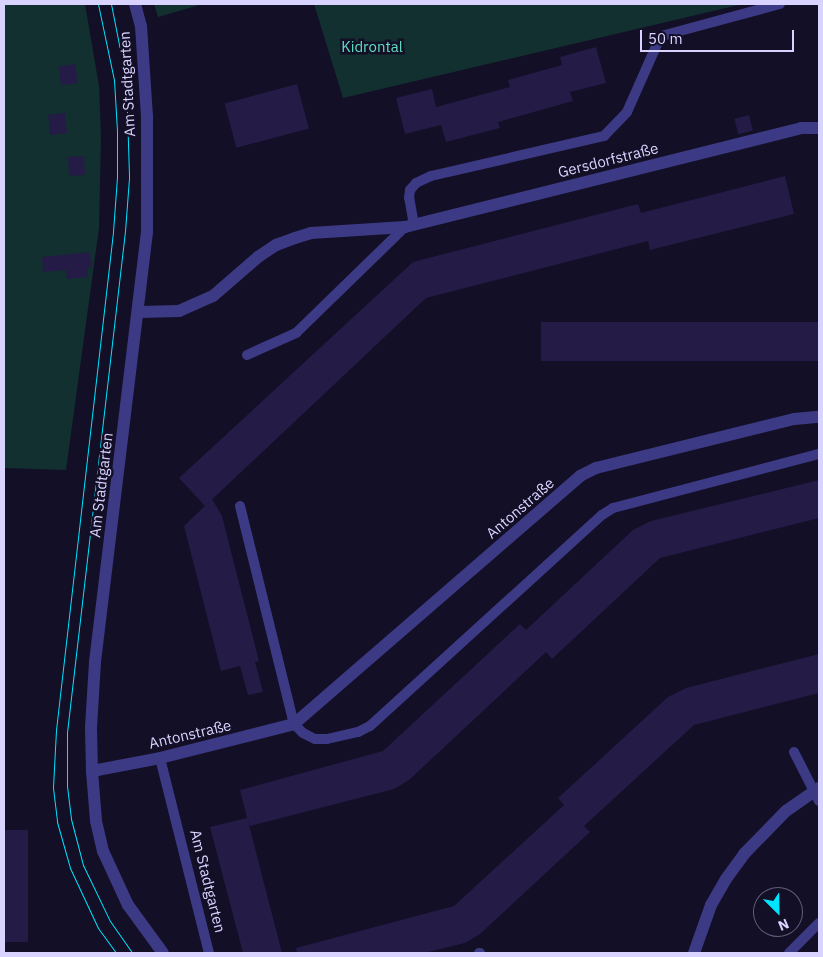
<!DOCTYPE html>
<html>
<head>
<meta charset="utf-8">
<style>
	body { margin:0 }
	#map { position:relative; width:823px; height:957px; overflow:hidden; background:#130f26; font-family:"IBM Plex Sans",sans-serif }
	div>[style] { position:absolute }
	.green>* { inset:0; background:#12302f }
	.building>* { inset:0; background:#241b47; transform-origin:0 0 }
	.service>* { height:10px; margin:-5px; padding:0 5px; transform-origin:5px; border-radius:5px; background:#3d3a85 }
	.minor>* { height:12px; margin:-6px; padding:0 6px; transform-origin:6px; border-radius:6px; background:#3d3a85 }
	.tram>* { height:1px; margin:-0.5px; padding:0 0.5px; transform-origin:0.5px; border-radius:0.5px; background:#00e5ff }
	span { translate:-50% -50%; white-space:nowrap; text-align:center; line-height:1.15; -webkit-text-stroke:5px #130f26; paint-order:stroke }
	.park-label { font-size:15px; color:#5fe0c0 }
	.street-label { font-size:15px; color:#d9d4ff }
	.frame { position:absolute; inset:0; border:5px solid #d9d4ff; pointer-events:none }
	.north { position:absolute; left:753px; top:887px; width:50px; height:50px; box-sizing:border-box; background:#130f26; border:1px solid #625e7d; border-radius:50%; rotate:157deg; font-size:14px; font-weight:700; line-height:20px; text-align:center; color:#d9d4ff }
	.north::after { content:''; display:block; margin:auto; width:18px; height:22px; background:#00e5ff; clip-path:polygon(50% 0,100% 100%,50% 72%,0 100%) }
	.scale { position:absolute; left:640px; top:30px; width:154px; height:22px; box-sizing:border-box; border:2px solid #d9d4ff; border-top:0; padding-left:6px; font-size:15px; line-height:18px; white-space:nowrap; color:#d9d4ff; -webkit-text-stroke:4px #130f26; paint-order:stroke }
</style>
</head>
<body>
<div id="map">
	<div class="green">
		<i style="clip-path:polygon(4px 4px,85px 4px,99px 86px,101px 136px,99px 228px,66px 470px,4px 468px)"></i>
		<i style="clip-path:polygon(154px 4px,203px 4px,158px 17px)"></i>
		<i style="clip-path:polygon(314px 4px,743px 4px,343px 98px)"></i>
	</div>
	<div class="building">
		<i style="clip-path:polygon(596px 47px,606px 83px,570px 92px,573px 101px,498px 122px,500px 128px,446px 142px,441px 125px,405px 134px,396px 98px,432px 89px,436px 107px,510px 87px,508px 80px,562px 65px,560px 57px)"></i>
		<i style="left:75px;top:64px;width:19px;height:17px;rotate:81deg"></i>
		<i style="left:297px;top:84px;width:46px;height:75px;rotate:75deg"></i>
		<i style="left:65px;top:113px;width:20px;height:17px;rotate:84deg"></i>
		<i style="left:749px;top:115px;width:16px;height:15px;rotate:76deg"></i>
		<i style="left:84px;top:156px;width:19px;height:16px;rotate:87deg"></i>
		<i style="clip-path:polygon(785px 176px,794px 214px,650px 250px,648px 241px,426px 298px,205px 506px,179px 478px,413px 262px,638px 204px,641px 213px)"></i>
		<i style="clip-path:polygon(90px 252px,92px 267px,87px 268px,88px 277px,67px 279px,66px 270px,43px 272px,42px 257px)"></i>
		<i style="left:819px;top:322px;width:39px;height:278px;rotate:90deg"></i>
		<i style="clip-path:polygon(819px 480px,819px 518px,660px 558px,552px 659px,546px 652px,409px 780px,394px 789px,250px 826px,248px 821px,282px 953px,243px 953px,210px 827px,247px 818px,240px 790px,383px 751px,520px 624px,526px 630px,633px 530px,651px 521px)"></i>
		<i style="clip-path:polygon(212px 499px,222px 516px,259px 661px,255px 662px,263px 692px,248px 695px,240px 666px,221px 671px,184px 526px)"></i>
		<i style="clip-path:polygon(819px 654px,819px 693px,694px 725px,584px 826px,590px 832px,480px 934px,465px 943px,424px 953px,297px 953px,296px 948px,454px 906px,564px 805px,558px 798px,668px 697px,686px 688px)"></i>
		<i style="left:4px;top:830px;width:24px;height:112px"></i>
	</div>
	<div class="service">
		<i style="left:414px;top:225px;width:27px;rotate:-100deg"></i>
		<i style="left:409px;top:198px;width:8px;rotate:-83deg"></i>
		<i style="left:410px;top:190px;width:9px;rotate:-49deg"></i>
		<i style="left:416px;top:183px;width:17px;rotate:-25deg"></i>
		<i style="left:431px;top:176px;width:178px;rotate:-13deg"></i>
		<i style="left:604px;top:136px;width:33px;rotate:-46deg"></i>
		<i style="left:627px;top:112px;width:77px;rotate:-66.1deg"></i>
		<i style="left:658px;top:42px;width:10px;rotate:-45deg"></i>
		<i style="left:665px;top:35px;width:119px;rotate:-15.1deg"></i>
		<i style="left:247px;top:355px;width:54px;rotate:-24.2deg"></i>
		<i style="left:296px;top:333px;width:152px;rotate:-44.2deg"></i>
		<i style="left:240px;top:506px;width:225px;rotate:76.1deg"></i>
		<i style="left:294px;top:724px;width:13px;rotate:45deg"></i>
		<i style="left:303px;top:733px;width:13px;rotate:27deg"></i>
		<i style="left:315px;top:739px;width:12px"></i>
		<i style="left:327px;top:739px;width:32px;rotate:-13deg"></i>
		<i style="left:358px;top:732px;width:13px;rotate:-27deg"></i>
		<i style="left:370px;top:726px;width:314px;rotate:-42.3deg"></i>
		<i style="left:602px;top:515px;width:13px;rotate:-32deg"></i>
		<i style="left:613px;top:508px;width:213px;rotate:-14.7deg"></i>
		<i style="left:794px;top:752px;width:55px;rotate:63deg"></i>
		<i style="left:160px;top:758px;width:201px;rotate:75.9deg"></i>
		<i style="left:479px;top:953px;width:1px"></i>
		<i style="left:789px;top:953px;width:42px;rotate:-45deg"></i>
	</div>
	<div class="minor">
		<i style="left:135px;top:4px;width:23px;rotate:75deg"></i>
		<i style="left:141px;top:26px;width:90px;rotate:86.2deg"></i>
		<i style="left:147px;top:116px;width:116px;rotate:90deg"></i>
		<i style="left:147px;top:232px;width:433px;rotate:96.9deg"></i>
		<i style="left:95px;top:662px;width:66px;rotate:93.5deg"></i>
		<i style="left:91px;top:728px;width:43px;rotate:88.7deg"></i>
		<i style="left:92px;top:771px;width:50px;rotate:85.4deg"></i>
		<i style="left:96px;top:821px;width:31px;rotate:77deg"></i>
		<i style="left:103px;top:851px;width:60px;rotate:65.2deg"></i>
		<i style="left:128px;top:905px;width:59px;rotate:53.9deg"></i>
		<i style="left:139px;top:312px;width:40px;rotate:-1.4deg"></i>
		<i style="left:179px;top:311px;width:37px;rotate:-24deg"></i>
		<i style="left:213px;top:296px;width:60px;rotate:-40.9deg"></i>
		<i style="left:258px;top:257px;width:22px;rotate:-34deg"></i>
		<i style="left:276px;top:245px;width:20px;rotate:-20deg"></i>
		<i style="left:295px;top:238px;width:17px;rotate:-17deg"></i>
		<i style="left:311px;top:233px;width:94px;rotate:-3.7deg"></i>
		<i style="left:405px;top:227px;width:408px;rotate:-14deg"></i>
		<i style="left:801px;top:128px;width:18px"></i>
		<i style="left:92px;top:771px;width:69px;rotate:-10.8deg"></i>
		<i style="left:160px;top:758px;width:138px;rotate:-14.2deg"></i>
		<i style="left:294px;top:724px;width:379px;rotate:-40.9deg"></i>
		<i style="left:580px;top:476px;width:18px;rotate:-27deg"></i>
		<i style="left:596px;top:468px;width:204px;rotate:-13.9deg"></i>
		<i style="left:794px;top:419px;width:25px;rotate:-5deg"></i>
		<i style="left:694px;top:953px;width:51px;rotate:-70.5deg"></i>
		<i style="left:711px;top:905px;width:30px;rotate:-60deg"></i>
		<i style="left:726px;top:879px;width:31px;rotate:-54deg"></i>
		<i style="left:744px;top:854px;width:60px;rotate:-45.7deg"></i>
		<i style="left:786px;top:811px;width:40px;rotate:-34.9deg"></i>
	</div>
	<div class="tram">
		<i style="left:98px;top:4px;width:78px;rotate:78.1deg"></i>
		<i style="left:114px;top:80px;width:51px;rotate:86.6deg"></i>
		<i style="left:117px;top:131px;width:46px;rotate:90deg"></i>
		<i style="left:117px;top:177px;width:55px;rotate:94.2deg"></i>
		<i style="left:113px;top:232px;width:501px;rotate:96.53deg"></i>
		<i style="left:56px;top:730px;width:58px;rotate:93deg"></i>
		<i style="left:53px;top:788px;width:34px;rotate:83deg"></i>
		<i style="left:57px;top:822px;width:48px;rotate:74.2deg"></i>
		<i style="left:70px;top:868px;width:66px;rotate:65deg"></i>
		<i style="left:98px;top:928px;width:31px;rotate:54deg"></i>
		<i style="left:111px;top:4px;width:77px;rotate:78.8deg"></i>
		<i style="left:126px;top:80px;width:98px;rotate:88.2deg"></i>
		<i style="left:129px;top:178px;width:53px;rotate:94.3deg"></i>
		<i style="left:125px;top:231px;width:504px;rotate:96.6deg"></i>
		<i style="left:67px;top:732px;width:54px;rotate:90deg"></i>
		<i style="left:67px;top:786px;width:33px;rotate:83deg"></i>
		<i style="left:71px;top:819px;width:48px;rotate:75.4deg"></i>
		<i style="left:83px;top:865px;width:62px;rotate:64.3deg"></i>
		<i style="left:110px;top:921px;width:39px;rotate:55deg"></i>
	</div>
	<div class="park-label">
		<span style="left:372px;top:47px">Kidrontal</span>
	</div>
	<div class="street-label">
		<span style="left:127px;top:84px;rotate:-93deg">Am Stadtgarten</span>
		<span style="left:608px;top:160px;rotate:-14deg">Gersdorfstraße</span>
		<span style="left:101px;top:485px;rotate:-83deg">Am Stadtgarten</span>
		<span style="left:520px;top:508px;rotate:-41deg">Antonstraße</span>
		<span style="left:190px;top:734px;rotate:-13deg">Antonstraße</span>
		<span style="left:208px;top:881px;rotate:76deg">Am Stadtgarten</span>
	</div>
	<div class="frame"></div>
	<div class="north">N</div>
	<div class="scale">50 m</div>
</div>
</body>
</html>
